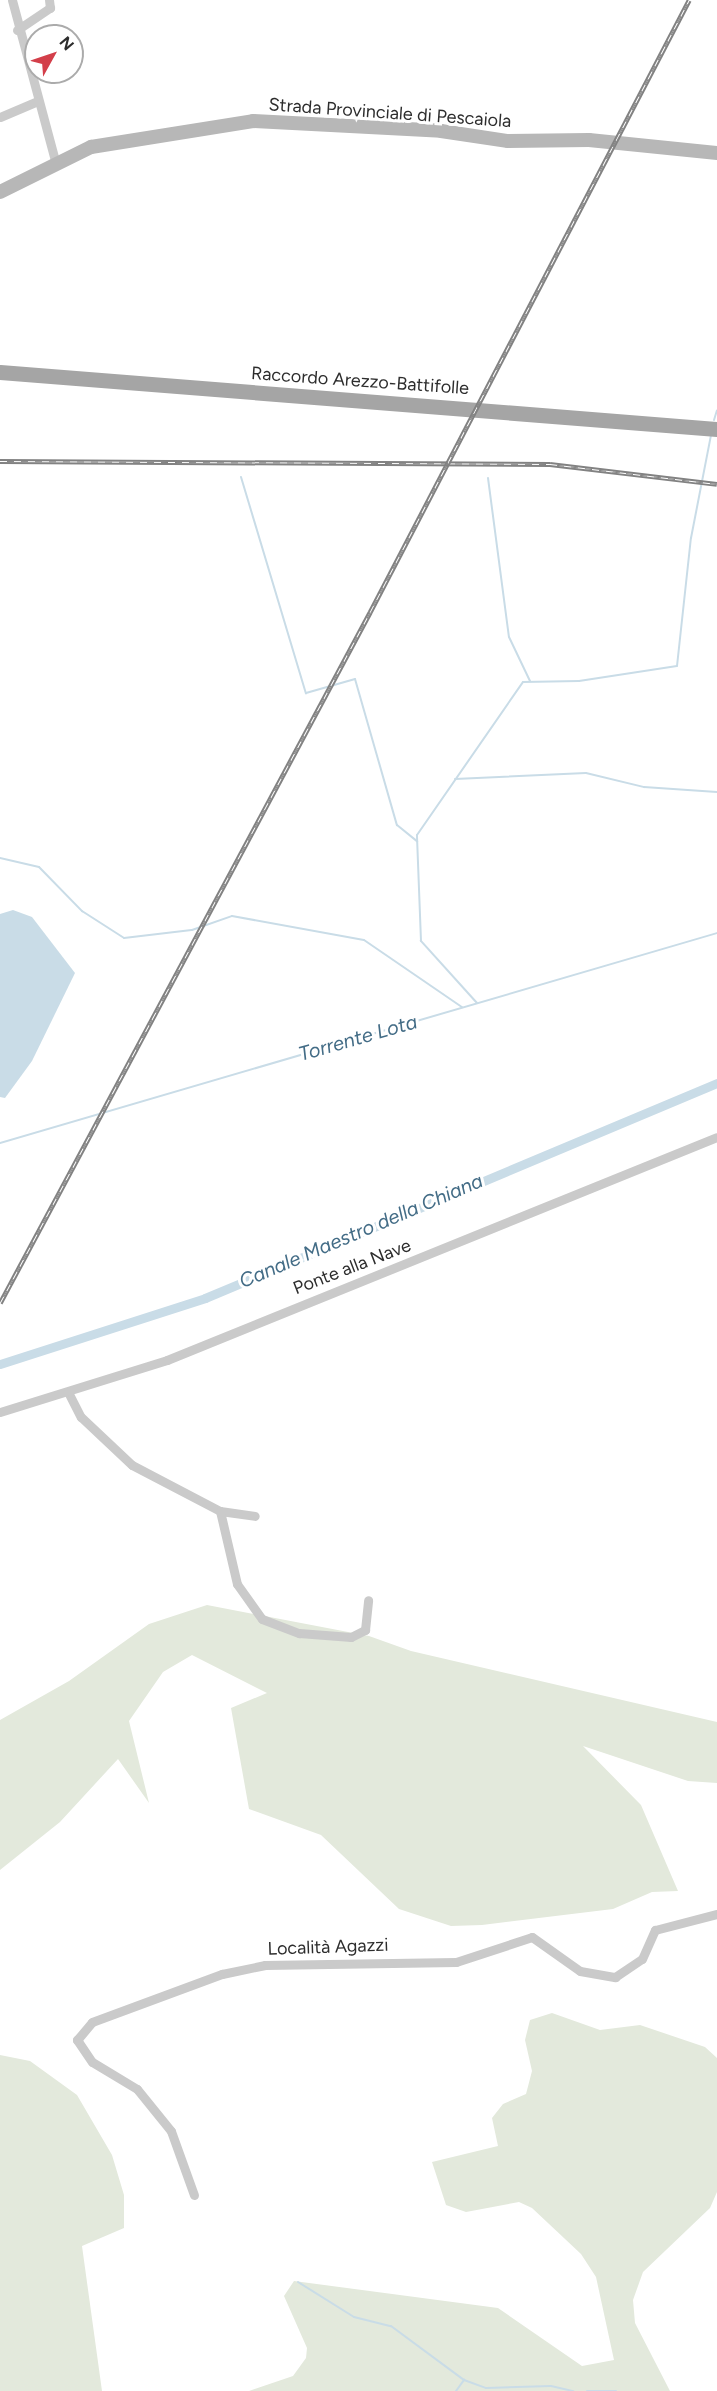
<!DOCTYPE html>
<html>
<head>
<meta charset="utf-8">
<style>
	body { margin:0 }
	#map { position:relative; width:717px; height:2391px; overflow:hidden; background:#fff; font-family:Figtree,sans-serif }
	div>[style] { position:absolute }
	.green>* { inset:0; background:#e3e9dc }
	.water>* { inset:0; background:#c9dce7 }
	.stream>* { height:2px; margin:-1px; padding:0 1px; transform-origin:1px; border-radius:1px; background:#c9dce7 }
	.canal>* { height:9px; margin:-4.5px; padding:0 4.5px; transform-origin:4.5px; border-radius:4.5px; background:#c9dce7 }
	.street>* { height:9px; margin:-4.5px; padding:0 4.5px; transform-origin:4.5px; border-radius:4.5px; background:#cacaca }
	.secondary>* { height:14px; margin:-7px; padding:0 7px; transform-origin:7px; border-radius:7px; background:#b7b7b7 }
	.primary>* { height:15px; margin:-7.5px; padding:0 7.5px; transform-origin:7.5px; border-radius:7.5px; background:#a5a5a5 }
	.rail>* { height:4.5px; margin-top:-2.25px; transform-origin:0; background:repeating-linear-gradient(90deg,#fff 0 7px,#828282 0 14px); box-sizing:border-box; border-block:2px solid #828282 }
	span { translate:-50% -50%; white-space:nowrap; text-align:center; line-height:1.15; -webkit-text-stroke:6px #fff; paint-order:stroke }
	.street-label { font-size:18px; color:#2d2d2d }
	.water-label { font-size:20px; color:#436c86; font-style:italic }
	.north { position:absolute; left:24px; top:24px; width:60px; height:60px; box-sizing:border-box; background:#fff; border:2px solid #ababab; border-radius:50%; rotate:50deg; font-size:16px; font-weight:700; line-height:24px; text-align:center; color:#2d2d2d }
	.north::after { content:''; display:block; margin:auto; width:21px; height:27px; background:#d33f4a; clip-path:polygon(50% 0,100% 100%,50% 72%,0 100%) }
</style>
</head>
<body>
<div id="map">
	<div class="green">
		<i style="clip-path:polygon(207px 1605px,369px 1636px,411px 1651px,717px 1722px,717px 1783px,688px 1781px,583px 1746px,641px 1805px,678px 1891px,652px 1892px,613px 1909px,482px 1925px,451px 1926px,399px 1909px,321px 1835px,249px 1809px,231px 1708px,267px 1693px,192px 1655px,163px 1672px,129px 1721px,149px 1803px,118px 1759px,60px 1822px,0 1870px,0 1720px,69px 1681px,149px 1624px)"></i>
		<i style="clip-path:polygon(552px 2013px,600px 2030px,640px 2025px,705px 2047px,717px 2058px,717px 2192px,710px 2208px,643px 2272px,633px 2300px,635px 2323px,670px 2391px,249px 2391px,293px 2376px,306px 2358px,307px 2348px,284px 2296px,294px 2281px,498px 2308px,582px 2366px,614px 2360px,596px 2277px,581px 2254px,532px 2208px,519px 2202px,466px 2212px,446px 2205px,432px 2162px,498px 2146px,492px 2118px,503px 2104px,526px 2094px,532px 2071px,525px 2040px,530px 2020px)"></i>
		<i style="clip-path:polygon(0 2055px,30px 2061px,77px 2095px,112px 2155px,124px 2195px,124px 2228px,82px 2246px,102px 2391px,0 2391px)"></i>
	</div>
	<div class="water">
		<i style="clip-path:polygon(13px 910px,32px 917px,75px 973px,32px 1061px,5px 1098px,0 1097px,0 914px)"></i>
	</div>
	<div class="stream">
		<i style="left:714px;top:420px;width:10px;rotate:-73deg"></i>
		<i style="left:241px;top:477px;width:226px;rotate:73.3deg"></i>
		<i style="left:306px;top:693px;width:51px;rotate:-15.9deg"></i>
		<i style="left:355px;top:679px;width:152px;rotate:74deg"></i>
		<i style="left:397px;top:825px;width:26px;rotate:39deg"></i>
		<i style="left:488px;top:478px;width:160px;rotate:82.5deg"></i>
		<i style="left:509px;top:637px;width:49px;rotate:64.5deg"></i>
		<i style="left:455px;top:779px;width:131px;rotate:-2.6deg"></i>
		<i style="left:586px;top:773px;width:60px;rotate:13.6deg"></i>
		<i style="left:644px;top:787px;width:73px;rotate:3.9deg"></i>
		<i style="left:0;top:858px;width:40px;rotate:13deg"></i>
		<i style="left:39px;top:867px;width:62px;rotate:45.7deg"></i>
		<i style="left:82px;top:911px;width:50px;rotate:32.7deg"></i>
		<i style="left:124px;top:938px;width:68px;rotate:-6.7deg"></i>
		<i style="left:192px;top:930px;width:42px;rotate:-19.3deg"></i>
		<i style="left:232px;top:916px;width:134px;rotate:10.3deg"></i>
		<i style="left:364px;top:940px;width:119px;rotate:34.4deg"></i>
		<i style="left:477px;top:1003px;width:84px;rotate:-132.1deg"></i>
		<i style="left:421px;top:941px;width:106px;rotate:-92.2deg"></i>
		<i style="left:417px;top:835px;width:186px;rotate:-55.3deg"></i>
		<i style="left:523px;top:682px;width:56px;rotate:-1deg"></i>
		<i style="left:579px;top:681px;width:99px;rotate:-8.7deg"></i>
		<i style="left:677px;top:666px;width:129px;rotate:-83.8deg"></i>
		<i style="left:691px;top:538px;width:105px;rotate:-79deg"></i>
		<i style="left:0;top:1143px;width:747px;rotate:-16.32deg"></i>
		<i style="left:298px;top:2282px;width:66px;rotate:32deg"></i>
		<i style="left:354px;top:2317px;width:38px;rotate:14deg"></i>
		<i style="left:391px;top:2326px;width:91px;rotate:36.5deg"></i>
		<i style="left:464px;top:2380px;width:23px;rotate:20deg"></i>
		<i style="left:486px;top:2388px;width:65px;rotate:-1.8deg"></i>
		<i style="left:551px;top:2386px;width:23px;rotate:13deg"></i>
		<i style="left:456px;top:2391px;width:14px;rotate:-54deg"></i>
		<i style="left:587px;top:2391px;width:29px"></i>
	</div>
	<div class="canal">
		<i style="left:0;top:1364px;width:215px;rotate:-17.8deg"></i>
		<i style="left:205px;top:1298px;width:555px;rotate:-22.78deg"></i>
	</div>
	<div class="street">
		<i style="left:12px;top:0;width:166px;rotate:75deg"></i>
		<i style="left:17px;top:30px;width:40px;rotate:-34deg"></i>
		<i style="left:50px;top:8px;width:8px;rotate:-97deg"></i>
		<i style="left:0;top:117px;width:39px;rotate:-23deg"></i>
		<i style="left:68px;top:1392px;width:28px;rotate:63deg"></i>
		<i style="left:81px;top:1417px;width:70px;rotate:43.3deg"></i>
		<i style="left:132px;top:1465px;width:99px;rotate:27.6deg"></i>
		<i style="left:220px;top:1511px;width:35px;rotate:8deg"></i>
		<i style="left:0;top:1412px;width:175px;rotate:-17.3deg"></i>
		<i style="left:167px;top:1360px;width:593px;rotate:-22.07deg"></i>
		<i style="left:220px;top:1511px;width:75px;rotate:76.9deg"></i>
		<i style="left:237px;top:1584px;width:43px;rotate:54.5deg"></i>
		<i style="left:262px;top:1619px;width:40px;rotate:21deg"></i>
		<i style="left:299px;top:1633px;width:52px;rotate:4.4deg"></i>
		<i style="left:351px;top:1637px;width:16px;rotate:-27deg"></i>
		<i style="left:365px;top:1630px;width:30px;rotate:-84deg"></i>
		<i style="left:194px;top:2195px;width:68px;rotate:-109.8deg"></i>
		<i style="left:171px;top:2131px;width:54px;rotate:-129deg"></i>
		<i style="left:137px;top:2089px;width:52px;rotate:-149deg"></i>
		<i style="left:92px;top:2062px;width:27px;rotate:-124deg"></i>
		<i style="left:77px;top:2040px;width:23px;rotate:-50deg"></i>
		<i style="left:92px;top:2022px;width:139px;rotate:-20.3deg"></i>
		<i style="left:222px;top:1974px;width:44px;rotate:-11.8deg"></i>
		<i style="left:265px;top:1965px;width:191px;rotate:-0.9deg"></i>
		<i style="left:456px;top:1962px;width:80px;rotate:-18.2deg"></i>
		<i style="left:532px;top:1937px;width:59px;rotate:35.3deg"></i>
		<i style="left:580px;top:1971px;width:36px;rotate:10deg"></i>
		<i style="left:615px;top:1977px;width:32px;rotate:-34deg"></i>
		<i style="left:642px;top:1959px;width:32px;rotate:-66deg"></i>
		<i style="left:655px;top:1930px;width:64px;rotate:-14.5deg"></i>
	</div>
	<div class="secondary">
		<i style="left:0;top:192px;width:102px;rotate:-26.3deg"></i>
		<i style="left:91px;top:147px;width:164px;rotate:-9.1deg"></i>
		<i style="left:253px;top:121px;width:188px;rotate:3deg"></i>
		<i style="left:441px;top:131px;width:68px;rotate:8.5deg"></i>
		<i style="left:508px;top:141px;width:81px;rotate:-0.7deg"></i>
		<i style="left:589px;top:140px;width:129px;rotate:5.8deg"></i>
	</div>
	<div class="primary">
		<i style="left:0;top:372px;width:719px;rotate:4.55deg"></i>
	</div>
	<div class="rail">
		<i style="left:0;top:461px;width:550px;rotate:0.31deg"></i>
		<i style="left:550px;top:464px;width:168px;rotate:6.8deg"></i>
		<i style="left:0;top:1303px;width:784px;rotate:-61.83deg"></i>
		<i style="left:370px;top:612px;width:690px;rotate:-62.47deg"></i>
	</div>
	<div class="street-label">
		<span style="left:390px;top:113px;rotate:4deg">Strada Provinciale di Pescaiola</span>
		<span style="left:360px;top:381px;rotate:4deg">Raccordo Arezzo-Battifolle</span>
		<span style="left:352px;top:1267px;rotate:-21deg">Ponte alla Nave</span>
		<span style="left:328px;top:1947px;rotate:-2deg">Località Agazzi</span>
	</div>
	<div class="water-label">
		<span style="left:358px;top:1038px;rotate:-16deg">Torrente Lota</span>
		<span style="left:361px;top:1231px;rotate:-23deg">Canale Maestro della Chiana</span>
	</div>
	<div class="north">N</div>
</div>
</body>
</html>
